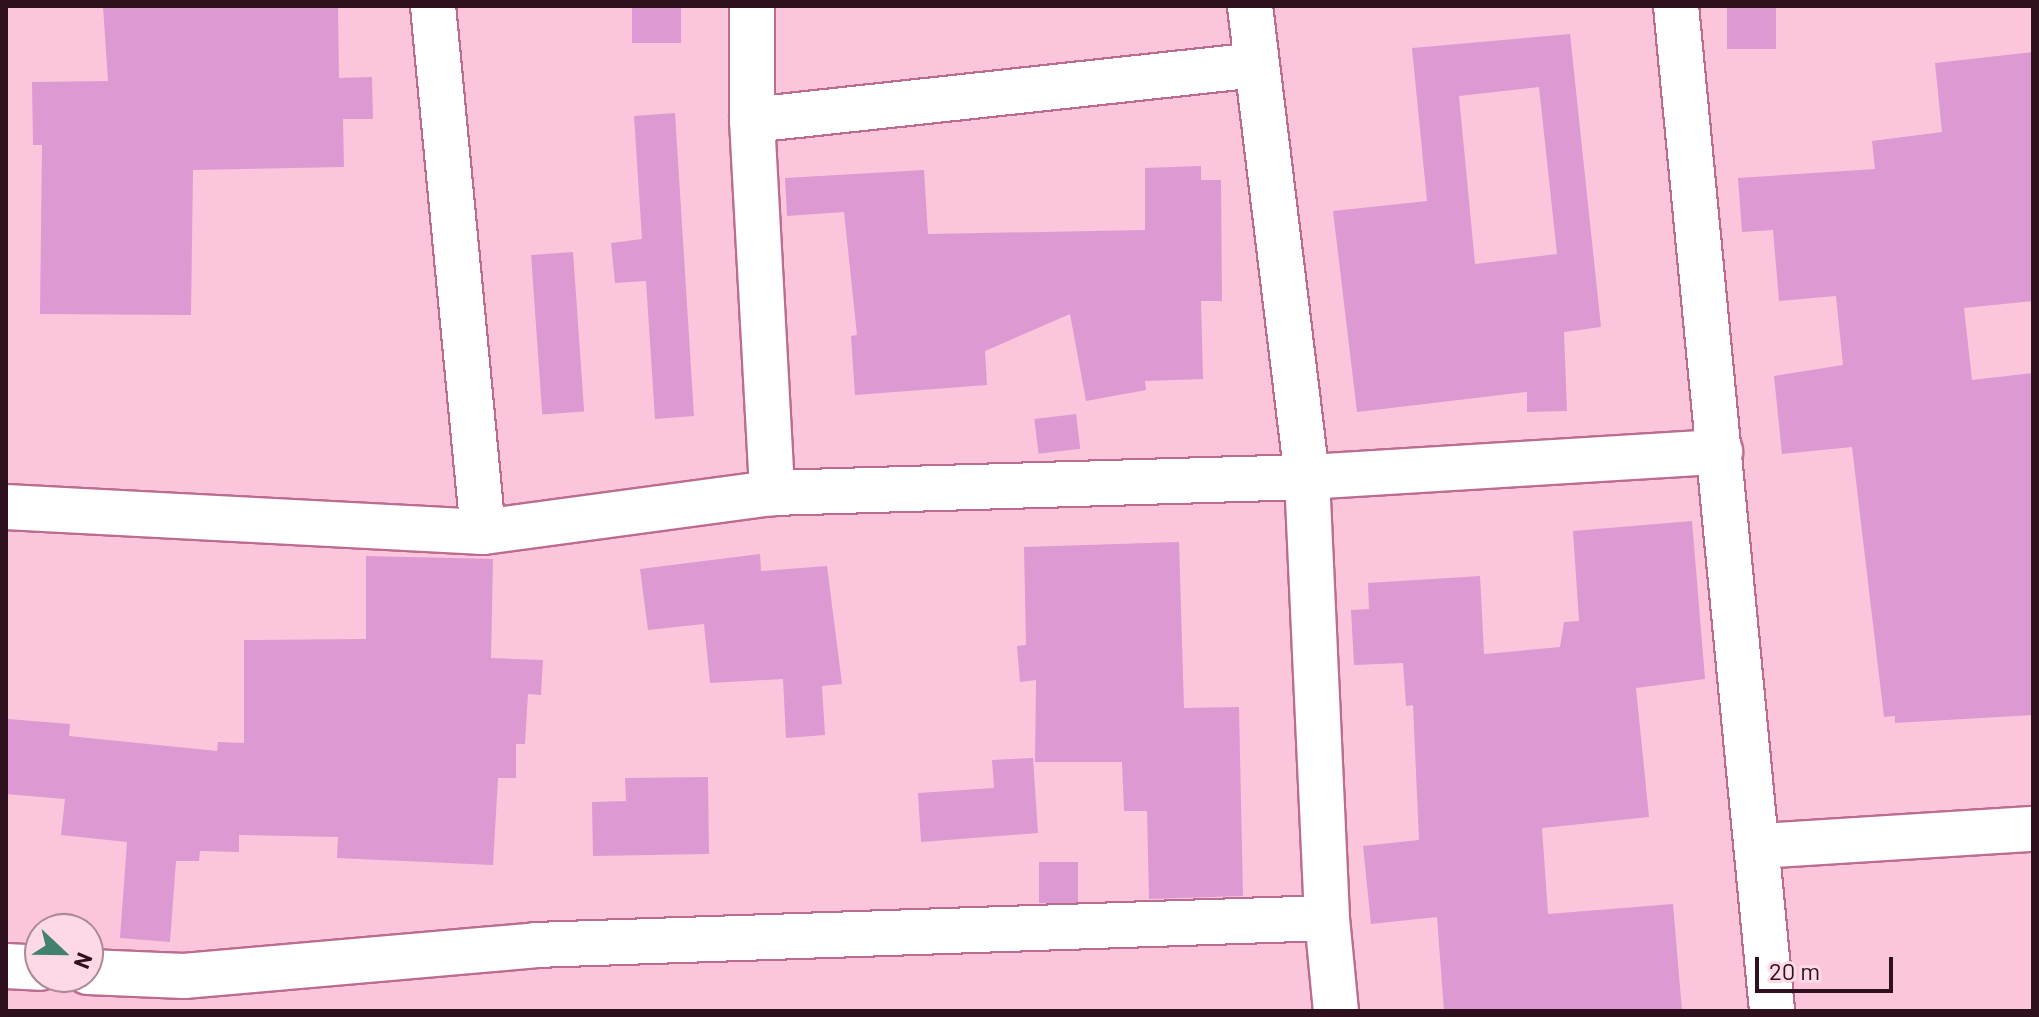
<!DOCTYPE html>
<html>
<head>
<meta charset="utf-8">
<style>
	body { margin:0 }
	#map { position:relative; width:2039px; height:1017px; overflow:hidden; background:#fbc6db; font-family:Barlow,sans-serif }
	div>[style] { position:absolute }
	.building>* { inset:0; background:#dd99d1; transform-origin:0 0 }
	.roads { filter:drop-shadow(2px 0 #bc6c8f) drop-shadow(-2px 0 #bc6c8f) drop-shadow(0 2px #bc6c8f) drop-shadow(0 -2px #bc6c8f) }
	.street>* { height:44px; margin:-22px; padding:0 22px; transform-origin:22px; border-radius:22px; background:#fff }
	span { translate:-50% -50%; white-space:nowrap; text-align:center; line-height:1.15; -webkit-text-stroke:7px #fdd9e7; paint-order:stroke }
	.frame { position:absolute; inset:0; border:8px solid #2f101f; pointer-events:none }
	.north { position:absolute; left:24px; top:913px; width:80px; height:80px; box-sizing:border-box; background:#fdd9e7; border:2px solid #ab8997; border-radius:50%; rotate:112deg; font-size:22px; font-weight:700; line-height:32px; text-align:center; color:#2f101f }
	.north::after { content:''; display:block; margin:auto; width:28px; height:36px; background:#42816f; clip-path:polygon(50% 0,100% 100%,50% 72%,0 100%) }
	.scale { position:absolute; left:1755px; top:957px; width:138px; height:36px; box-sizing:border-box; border:4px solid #2f101f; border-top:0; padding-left:10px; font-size:24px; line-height:28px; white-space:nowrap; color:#2f101f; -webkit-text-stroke:6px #fdd9e7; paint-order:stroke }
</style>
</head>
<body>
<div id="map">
	<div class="building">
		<i style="clip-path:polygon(103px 6px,338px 6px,339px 78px,372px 77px,373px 119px,343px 119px,344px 167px,193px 170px,191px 315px,40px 314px,42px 145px,33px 145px,32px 82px,108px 81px)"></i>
		<i style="left:632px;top:6px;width:49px;height:37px"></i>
		<i style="left:1727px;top:6px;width:49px;height:43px"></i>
		<i style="clip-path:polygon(evenodd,1570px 34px,1601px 327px,1564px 332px,1567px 411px,1527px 412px,1527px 392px,1357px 412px,1333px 211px,1427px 201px,1412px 48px,1570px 34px,1539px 87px,1557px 254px,1475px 264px,1459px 96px,1539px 87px)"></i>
		<i style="clip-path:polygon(2033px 52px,2033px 301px,1964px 308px,1972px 380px,2033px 373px,2033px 715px,1895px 723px,1895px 716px,1884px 717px,1852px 447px,1782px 454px,1774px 376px,1843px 365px,1836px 296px,1779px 301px,1773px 230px,1742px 232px,1738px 178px,1875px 169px,1872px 141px,1942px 132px,1935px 63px)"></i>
		<i style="clip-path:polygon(675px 113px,694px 416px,655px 419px,646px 281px,615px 283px,611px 243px,642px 239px,634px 116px)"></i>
		<i style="clip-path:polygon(1201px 166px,1201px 180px,1221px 180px,1222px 301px,1201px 301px,1203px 379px,1145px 381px,1146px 390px,1086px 401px,1070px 314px,985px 351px,987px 385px,855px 395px,851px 336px,857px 335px,844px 212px,787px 216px,785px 178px,924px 170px,928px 234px,1145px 230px,1145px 168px)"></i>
		<i style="left:573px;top:252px;width:160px;height:42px;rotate:86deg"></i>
		<i style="left:1076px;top:414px;width:35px;height:42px;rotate:83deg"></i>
		<i style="clip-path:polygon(1692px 521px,1705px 679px,1636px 688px,1649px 817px,1542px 828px,1548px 914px,1673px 904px,1682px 1011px,1444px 1011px,1437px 917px,1371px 924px,1363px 846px,1419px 840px,1413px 705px,1406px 706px,1403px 663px,1354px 665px,1351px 610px,1369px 609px,1368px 583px,1480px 576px,1484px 654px,1560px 647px,1564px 622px,1579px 621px,1573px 531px)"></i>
		<i style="clip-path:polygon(1179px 542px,1184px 708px,1239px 707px,1243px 896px,1149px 899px,1147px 811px,1124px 811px,1122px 762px,1035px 762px,1036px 680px,1020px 682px,1017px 646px,1026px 645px,1024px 547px)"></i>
		<i style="clip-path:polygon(760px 554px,761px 571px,827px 566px,842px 684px,822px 686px,825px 735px,786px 738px,783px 679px,710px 683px,704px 624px,648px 630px,640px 569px)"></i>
		<i style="clip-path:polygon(366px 556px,493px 559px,491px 658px,543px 660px,541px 695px,528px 694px,525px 744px,516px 744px,516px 778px,498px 778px,493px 865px,337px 858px,338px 837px,239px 835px,239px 852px,200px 851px,199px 861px,176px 861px,170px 942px,120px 938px,127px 842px,61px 835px,65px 799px,6px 794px,8px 719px,70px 724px,69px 736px,217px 751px,218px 742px,244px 743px,244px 640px,366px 639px)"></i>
		<i style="clip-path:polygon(1033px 758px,1038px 833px,921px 842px,918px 793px,994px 788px,992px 760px)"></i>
		<i style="clip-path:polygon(708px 777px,709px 854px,593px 856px,592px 802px,626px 801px,625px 778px)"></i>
		<i style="left:1039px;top:862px;width:39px;height:41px"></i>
	</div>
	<div class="roads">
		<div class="street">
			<i style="left:433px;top:6px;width:528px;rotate:84.57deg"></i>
			<i style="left:752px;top:6px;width:114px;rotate:90deg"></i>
			<i style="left:752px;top:120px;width:374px;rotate:86.9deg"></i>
			<i style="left:1250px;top:6px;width:474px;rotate:83.1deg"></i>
			<i style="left:1307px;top:477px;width:441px;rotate:87.4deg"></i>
			<i style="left:1327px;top:918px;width:93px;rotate:84.5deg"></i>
			<i style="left:1676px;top:6px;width:1010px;rotate:84.54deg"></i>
			<i style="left:752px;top:120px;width:508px;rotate:-6.22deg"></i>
			<i style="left:6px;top:507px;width:478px;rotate:3deg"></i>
			<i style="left:483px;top:532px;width:292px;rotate:-7.7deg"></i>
			<i style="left:772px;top:493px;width:535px;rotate:-1.71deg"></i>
			<i style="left:1307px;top:477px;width:414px;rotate:-3.5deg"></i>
			<i style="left:1760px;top:846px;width:274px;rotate:-3.6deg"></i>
			<i style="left:6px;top:966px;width:34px;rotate:3deg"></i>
			<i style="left:88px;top:972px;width:96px;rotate:2.4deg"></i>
			<i style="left:184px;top:976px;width:352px;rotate:-5deg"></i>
			<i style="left:535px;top:945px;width:792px;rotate:-1.95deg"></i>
		</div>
	</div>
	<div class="frame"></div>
	<div class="north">N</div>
	<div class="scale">20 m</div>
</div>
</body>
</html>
